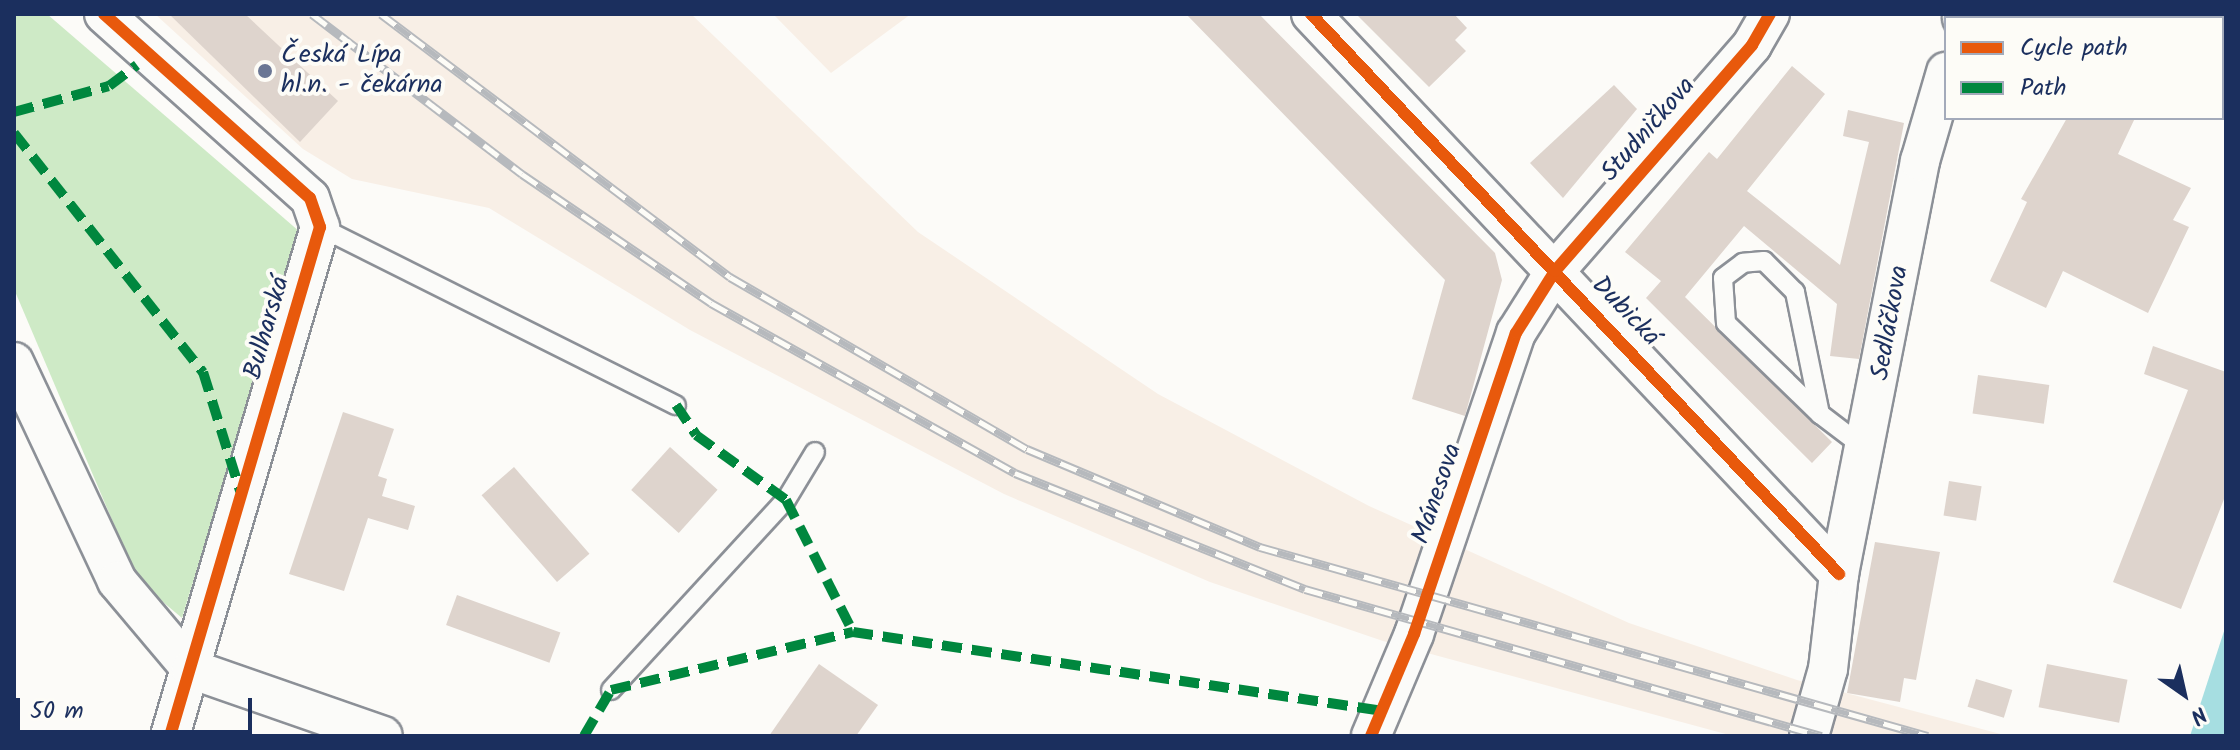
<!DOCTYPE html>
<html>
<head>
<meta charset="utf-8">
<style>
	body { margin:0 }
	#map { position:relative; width:2240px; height:750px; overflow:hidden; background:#fcfbf8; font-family:Kalam,sans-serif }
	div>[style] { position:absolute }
	.built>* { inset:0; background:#f8efe6 }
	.green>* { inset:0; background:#ceeac6 }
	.water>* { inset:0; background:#a6dee1 }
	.building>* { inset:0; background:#ded4cd; transform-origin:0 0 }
	.roads { filter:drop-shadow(2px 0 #8c9097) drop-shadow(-2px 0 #8c9097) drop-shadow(0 2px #8c9097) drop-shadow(0 -2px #8c9097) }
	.service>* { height:18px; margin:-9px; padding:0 9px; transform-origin:9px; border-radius:9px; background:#fbfbf9 }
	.minor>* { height:38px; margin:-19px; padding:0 19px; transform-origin:19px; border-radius:19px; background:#fbfbf9 }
	.rail>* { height:9px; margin-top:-4.5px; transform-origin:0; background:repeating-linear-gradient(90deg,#fdfcf7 0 18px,#b6b9bd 0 36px); box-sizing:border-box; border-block:2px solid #b6b9bd }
	.quiet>* { height:10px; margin-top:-5px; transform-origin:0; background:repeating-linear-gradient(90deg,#00873e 0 20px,transparent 0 30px) }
	.cycleway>* { height:12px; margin:-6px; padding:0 6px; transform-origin:6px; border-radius:6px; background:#e8590c }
	.dots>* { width:22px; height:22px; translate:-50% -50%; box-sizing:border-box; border:4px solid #fdfcf7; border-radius:50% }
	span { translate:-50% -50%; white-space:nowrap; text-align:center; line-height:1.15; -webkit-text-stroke:8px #fdfcf7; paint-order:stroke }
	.poi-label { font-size:26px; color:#1b2f5e }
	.left { translate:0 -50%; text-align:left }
	.street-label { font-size:26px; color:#1b2f5e }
	.frame { position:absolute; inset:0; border:16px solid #1b2f5e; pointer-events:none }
	.legend { position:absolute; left:1944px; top:16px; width:280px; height:104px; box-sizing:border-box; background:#fdfcf7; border:2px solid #a3aaba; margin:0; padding:10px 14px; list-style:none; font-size:24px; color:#1b2f5e }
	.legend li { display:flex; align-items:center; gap:16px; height:40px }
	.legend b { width:40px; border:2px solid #a3aaba }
	.north { position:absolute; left:2144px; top:654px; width:80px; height:80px; -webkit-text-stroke:6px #fdfcf7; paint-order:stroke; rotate:146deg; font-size:22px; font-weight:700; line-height:32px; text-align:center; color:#1b2f5e }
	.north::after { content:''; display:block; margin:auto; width:28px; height:36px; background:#1b2f5e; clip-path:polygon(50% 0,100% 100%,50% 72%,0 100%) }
	.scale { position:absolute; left:16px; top:698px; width:236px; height:36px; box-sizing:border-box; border:4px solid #1b2f5e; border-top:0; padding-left:10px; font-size:24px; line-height:28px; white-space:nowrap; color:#1b2f5e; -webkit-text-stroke:6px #fdfcf7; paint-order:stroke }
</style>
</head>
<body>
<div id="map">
	<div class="built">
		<i style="clip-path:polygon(155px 14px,691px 14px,918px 232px,1158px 394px,1369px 506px,1629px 623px,1797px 680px,2008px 736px,1733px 736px,1383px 641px,1210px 582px,1004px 494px,690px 330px,489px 208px,352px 179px,303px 149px)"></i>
		<i style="clip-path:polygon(773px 14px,911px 14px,831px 73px)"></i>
	</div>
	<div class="green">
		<i style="clip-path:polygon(14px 14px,47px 14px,300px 232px,182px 618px,138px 581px,14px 289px)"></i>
	</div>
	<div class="water">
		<i style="clip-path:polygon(2226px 625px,2226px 736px,2190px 736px)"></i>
	</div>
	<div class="building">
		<i style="clip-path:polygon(169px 14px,245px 14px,338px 101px,300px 142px)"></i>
		<i style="clip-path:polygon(1186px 14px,1259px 14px,1495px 253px,1502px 280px,1465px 416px,1412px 399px,1445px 280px)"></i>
		<i style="clip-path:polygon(1356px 14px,1454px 14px,1467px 28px,1455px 40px,1466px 51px,1429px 87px)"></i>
		<i style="clip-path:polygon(1792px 66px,1825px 94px,1747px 191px,1840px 265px,1869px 142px,1843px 136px,1848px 110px,1904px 123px,1859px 359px,1830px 356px,1837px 304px,1744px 226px,1685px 297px,1832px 442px,1812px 463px,1646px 298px,1661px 281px,1625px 252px,1709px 152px,1717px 159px)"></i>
		<i style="clip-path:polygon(1614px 85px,1637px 109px,1563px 198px,1530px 163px)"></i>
		<i style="clip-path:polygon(2067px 118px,2135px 118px,2118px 154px,2191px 188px,2173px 220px,2189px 227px,2148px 313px,2063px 271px,2046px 308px,1990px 281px,2027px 202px,2021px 199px)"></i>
		<i style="clip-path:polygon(2153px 346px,2226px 372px,2226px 494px,2181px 609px,2113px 582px,2188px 390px,2144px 374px)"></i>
		<i style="left:1978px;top:375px;width:72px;height:39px;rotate:8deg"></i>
		<i style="clip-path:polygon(343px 412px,394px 429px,378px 476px,387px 479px,382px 496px,415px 506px,408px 530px,368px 518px,344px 591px,289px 574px)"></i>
		<i style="left:670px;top:447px;width:64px;height:58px;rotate:42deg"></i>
		<i style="left:514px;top:467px;width:115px;height:43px;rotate:49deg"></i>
		<i style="left:1949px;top:481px;width:33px;height:35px;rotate:9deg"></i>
		<i style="clip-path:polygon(1875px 542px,1940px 552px,1916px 680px,1904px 678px,1900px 702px,1847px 693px)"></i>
		<i style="left:457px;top:595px;width:110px;height:32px;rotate:20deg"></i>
		<i style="clip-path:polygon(819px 664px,878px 705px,856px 736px,769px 736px)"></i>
		<i style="left:2047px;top:664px;width:82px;height:44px;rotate:11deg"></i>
		<i style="left:1976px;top:679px;width:38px;height:29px;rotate:17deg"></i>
	</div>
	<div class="roads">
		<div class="service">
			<i style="left:320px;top:227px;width:398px;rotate:26.6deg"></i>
			<i style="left:1820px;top:414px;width:125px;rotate:-101.6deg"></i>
			<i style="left:1795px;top:292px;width:44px;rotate:-135deg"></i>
			<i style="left:1764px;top:261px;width:21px;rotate:175deg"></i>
			<i style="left:1743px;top:263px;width:25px;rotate:143deg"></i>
			<i style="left:1723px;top:278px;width:45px;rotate:86.2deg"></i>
			<i style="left:1726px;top:323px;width:131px;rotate:44.1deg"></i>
			<i style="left:1820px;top:414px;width:58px;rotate:37.3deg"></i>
			<i style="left:611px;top:690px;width:258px;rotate:-47.4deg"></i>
			<i style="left:786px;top:500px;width:56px;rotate:-58.9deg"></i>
		</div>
		<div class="minor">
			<i style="left:104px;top:14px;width:276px;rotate:41.8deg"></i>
			<i style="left:310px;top:198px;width:31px;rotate:71deg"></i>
			<i style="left:320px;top:227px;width:531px;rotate:106.42deg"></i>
			<i style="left:1311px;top:14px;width:770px;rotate:46.68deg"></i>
			<i style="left:1962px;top:18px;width:4px;rotate:-76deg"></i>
			<i style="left:14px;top:362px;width:242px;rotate:64.8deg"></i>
			<i style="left:117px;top:581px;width:115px;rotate:49.9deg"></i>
			<i style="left:191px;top:669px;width:203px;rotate:19.2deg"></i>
			<i style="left:1371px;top:736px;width:111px;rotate:-67.1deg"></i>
			<i style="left:1414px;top:634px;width:318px;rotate:-71.3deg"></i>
			<i style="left:1516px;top:333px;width:73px;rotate:-57.8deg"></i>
			<i style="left:1555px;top:271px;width:300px;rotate:-48.9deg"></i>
			<i style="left:1752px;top:45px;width:36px;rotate:-60deg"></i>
			<i style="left:1809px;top:736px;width:70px;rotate:-74.2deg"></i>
			<i style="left:1828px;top:669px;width:96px;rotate:-83.4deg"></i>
			<i style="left:1839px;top:574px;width:421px;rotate:-78.9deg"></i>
			<i style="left:1920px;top:161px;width:93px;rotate:-73.7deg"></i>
		</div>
	</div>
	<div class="rail">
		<i style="left:312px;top:14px;width:264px;rotate:37.3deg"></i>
		<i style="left:522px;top:174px;width:229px;rotate:34.3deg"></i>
		<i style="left:711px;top:303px;width:348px;rotate:29.2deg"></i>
		<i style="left:1015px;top:473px;width:312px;rotate:21.8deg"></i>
		<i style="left:1305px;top:589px;width:537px;rotate:15.9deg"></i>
		<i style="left:381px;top:14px;width:437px;rotate:37deg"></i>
		<i style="left:730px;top:277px;width:343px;rotate:30.1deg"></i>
		<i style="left:1027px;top:449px;width:253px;rotate:22.8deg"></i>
		<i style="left:1260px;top:547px;width:694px;rotate:15.8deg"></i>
	</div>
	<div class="quiet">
		<i style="left:14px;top:112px;width:98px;rotate:-15.3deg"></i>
		<i style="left:109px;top:86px;width:35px;rotate:-37deg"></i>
		<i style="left:14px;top:133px;width:305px;rotate:51.7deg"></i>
		<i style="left:203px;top:372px;width:125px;rotate:72.7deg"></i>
		<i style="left:676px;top:405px;width:36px;rotate:56deg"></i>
		<i style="left:696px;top:435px;width:111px;rotate:35.8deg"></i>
		<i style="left:786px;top:500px;width:148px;rotate:63.1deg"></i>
		<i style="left:584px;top:736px;width:53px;rotate:-59.6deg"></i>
		<i style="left:611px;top:690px;width:249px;rotate:-13.5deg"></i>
		<i style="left:853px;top:632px;width:536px;rotate:8.48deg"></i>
	</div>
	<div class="cycleway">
		<i style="left:104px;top:14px;width:276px;rotate:41.8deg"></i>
		<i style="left:310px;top:198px;width:31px;rotate:71deg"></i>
		<i style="left:320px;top:227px;width:531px;rotate:106.42deg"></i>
		<i style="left:1311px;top:14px;width:770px;rotate:46.68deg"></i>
		<i style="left:1371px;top:736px;width:111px;rotate:-67.1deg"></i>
		<i style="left:1414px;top:634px;width:318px;rotate:-71.3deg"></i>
		<i style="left:1516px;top:333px;width:73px;rotate:-57.8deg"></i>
		<i style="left:1555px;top:271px;width:300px;rotate:-48.9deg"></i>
		<i style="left:1752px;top:45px;width:36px;rotate:-60deg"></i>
	</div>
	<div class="dots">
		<i style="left:265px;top:71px;background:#6a7694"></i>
	</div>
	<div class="poi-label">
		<span class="left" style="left:281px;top:71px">Česká Lípa<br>hl.n. - čekárna</span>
	</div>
	<div class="street-label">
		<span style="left:1649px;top:130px;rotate:-49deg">Studničkova</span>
		<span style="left:1625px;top:312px;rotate:46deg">Dubická</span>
		<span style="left:1891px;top:323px;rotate:-80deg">Sedláčkova</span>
		<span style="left:268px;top:328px;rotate:-74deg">Bulharská</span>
		<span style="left:1438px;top:494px;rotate:-71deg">Mánesova</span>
	</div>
	<div class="frame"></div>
	<ul class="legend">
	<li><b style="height:10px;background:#e8590c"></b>Cycle path</li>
	<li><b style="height:10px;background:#00873e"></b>Path</li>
	</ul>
	<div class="north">N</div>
	<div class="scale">50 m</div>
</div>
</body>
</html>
